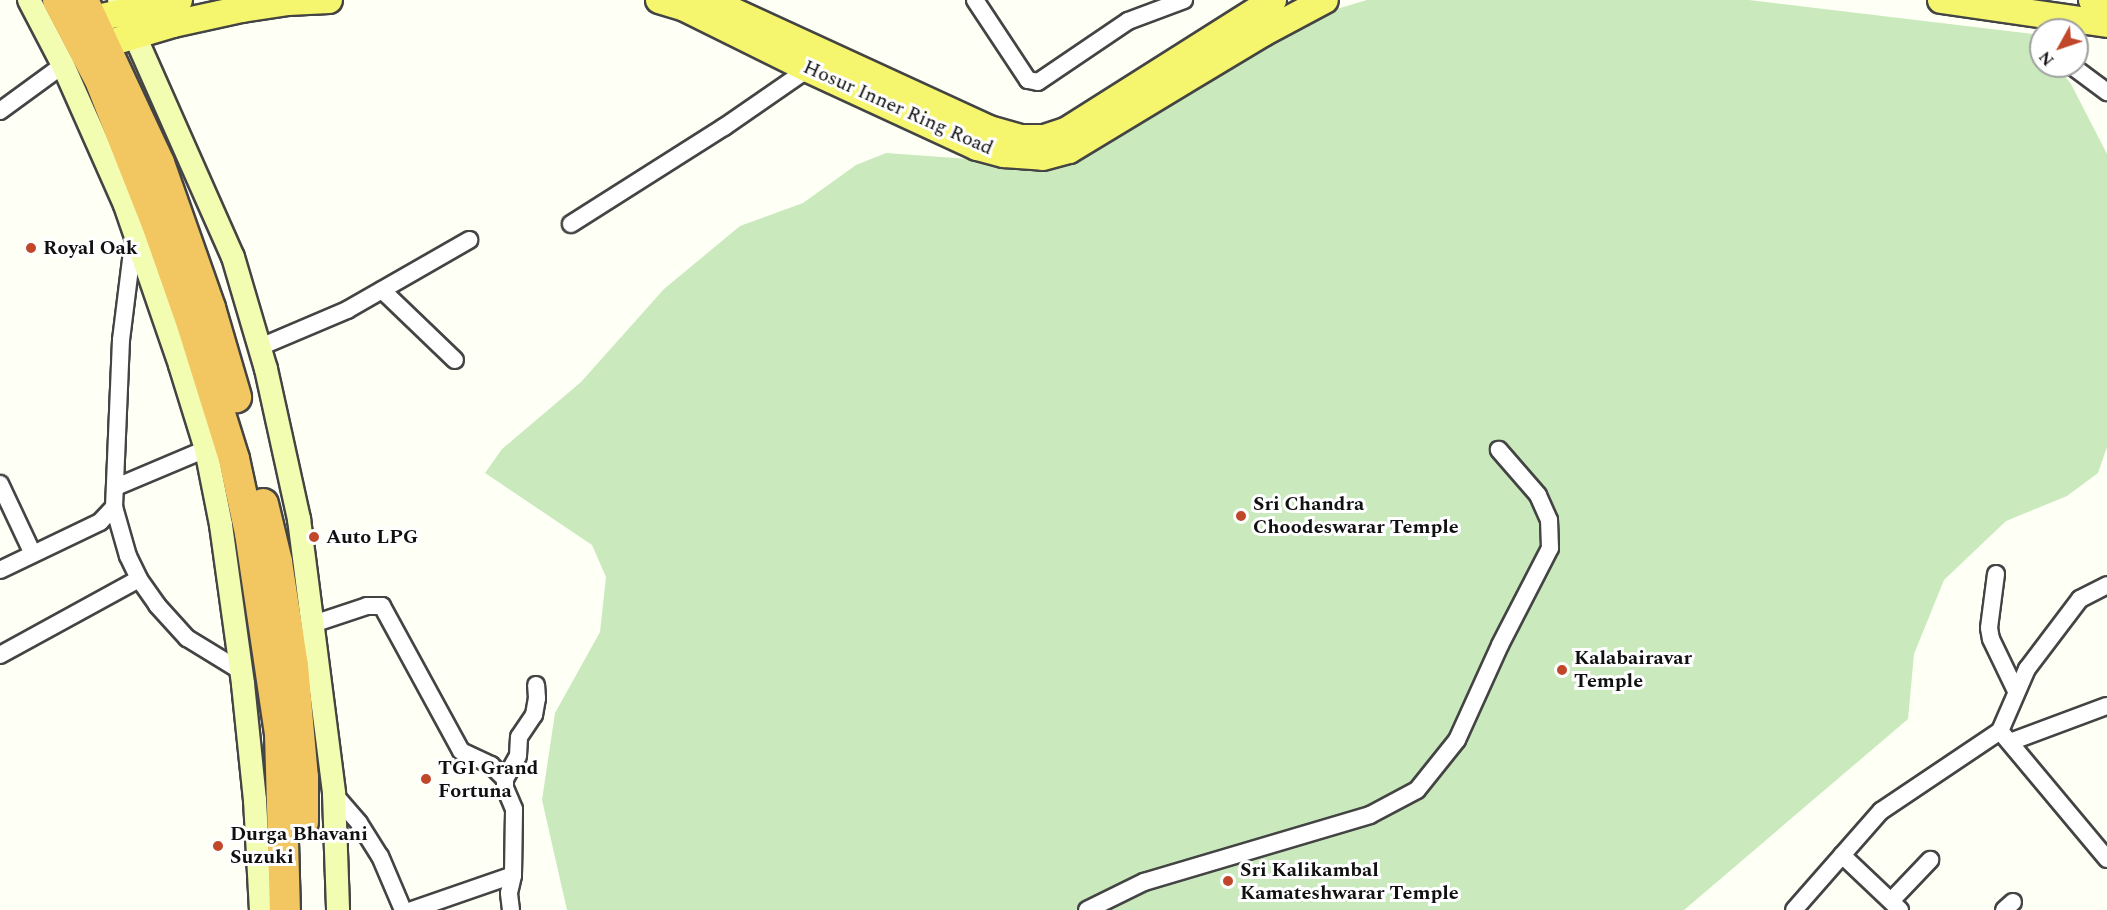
<!DOCTYPE html>
<html>
<head>
<meta charset="utf-8">
<style>
	body { margin:0 }
	#map { position:relative; width:2107px; height:910px; overflow:hidden; background:#fefff5; font-family:Spectral,serif }
	div>[style] { position:absolute }
	.green>* { inset:0; background:#caeabe }
	.roads { filter:drop-shadow(2px 0 #444) drop-shadow(-2px 0 #444) drop-shadow(0 2px #444) drop-shadow(0 -2px #444) }
	.street>* { height:16px; margin:-8px; padding:0 8px; transform-origin:8px; border-radius:8px; background:#fff }
	.secondary>* { height:22px; margin:-11px; padding:0 11px; transform-origin:11px; border-radius:11px; background:#f3fdb2 }
	.primary>* { height:26px; margin:-13px; padding:0 13px; transform-origin:13px; border-radius:13px; background:#f6f56e }
	.highway>* { height:30px; margin:-15px; padding:0 15px; transform-origin:15px; border-radius:15px; background:#f2c660 }
	.dots>* { width:16px; height:16px; translate:-50% -50%; box-sizing:border-box; border:3px solid #fff; border-radius:50% }
	span { translate:-50% -50%; white-space:nowrap; text-align:center; line-height:1.15; -webkit-text-stroke:6px #fff; paint-order:stroke }
	.street-label { font-size:20px; color:#111 }
	.poi-label { font-size:20px; color:#111; font-weight:700 }
	.left { translate:0 -50%; text-align:left }
	.north { position:absolute; left:2029px; top:18px; width:60px; height:60px; box-sizing:border-box; background:#fff; border:2px solid #a0a0a0; border-radius:50%; rotate:230deg; font-size:16px; font-weight:700; line-height:24px; text-align:center; color:#111 }
	.north::after { content:''; display:block; margin:auto; width:21px; height:27px; background:#c04729; clip-path:polygon(50% 0,100% 100%,50% 72%,0 100%) }
</style>
</head>
<body>
<div id="map">
	<div class="green">
		<i style="clip-path:polygon(1367px 0,1749px 0,2033px 34px,2041px 45px,2041px 66px,2057px 66px,2071px 84px,2107px 154px,2107px 447px,2098px 473px,2067px 496px,2006px 521px,1944px 580px,1914px 654px,1908px 719px,1684px 910px,567px 910px,542px 800px,555px 713px,600px 632px,606px 577px,592px 545px,485px 473px,502px 449px,581px 382px,664px 289px,740px 226px,803px 203px,856px 165px,886px 153px,1069px 166px,1134px 121px,1296px 21px)"></i>
	</div>
	<div class="roads">
		<div class="street">
			<i style="left:975px;top:0;width:96px;rotate:56.5deg"></i>
			<i style="left:1028px;top:80px;width:10px;rotate:11deg"></i>
			<i style="left:1038px;top:82px;width:109px;rotate:-34.1deg"></i>
			<i style="left:1128px;top:21px;width:60px;rotate:-20.6deg"></i>
			<i style="left:2072px;top:66px;width:44px;rotate:36.6deg"></i>
			<i style="left:0;top:111px;width:78px;rotate:-36.1deg"></i>
			<i style="left:571px;top:224px;width:181px;rotate:-32.4deg"></i>
			<i style="left:724px;top:127px;width:102px;rotate:-34.6deg"></i>
			<i style="left:382px;top:290px;width:101px;rotate:43.8deg"></i>
			<i style="left:260px;top:347px;width:95px;rotate:-23deg"></i>
			<i style="left:347px;top:310px;width:141px;rotate:-29.8deg"></i>
			<i style="left:0;top:484px;width:77px;rotate:64.8deg"></i>
			<i style="left:116px;top:487px;width:98px;rotate:-22.9deg"></i>
			<i style="left:114px;top:507px;width:51px;rotate:74.1deg"></i>
			<i style="left:128px;top:556px;width:25px;rotate:64deg"></i>
			<i style="left:139px;top:579px;width:32px;rotate:55deg"></i>
			<i style="left:157px;top:605px;width:45px;rotate:47.7deg"></i>
			<i style="left:187px;top:638px;width:63px;rotate:31.4deg"></i>
			<i style="left:0;top:570px;width:111px;rotate:-25.6deg"></i>
			<i style="left:100px;top:522px;width:21px;rotate:-47deg"></i>
			<i style="left:114px;top:507px;width:167px;rotate:-87.6deg"></i>
			<i style="left:121px;top:340px;width:106px;rotate:-82.9deg"></i>
			<i style="left:1996px;top:574px;width:54px;rotate:97.4deg"></i>
			<i style="left:1989px;top:628px;width:11px;rotate:80deg"></i>
			<i style="left:1991px;top:639px;width:58px;rotate:64.3deg"></i>
			<i style="left:313px;top:624px;width:57px;rotate:-18.4deg"></i>
			<i style="left:367px;top:606px;width:15px"></i>
			<i style="left:382px;top:606px;width:165px;rotate:61.4deg"></i>
			<i style="left:461px;top:751px;width:33px;rotate:25deg"></i>
			<i style="left:491px;top:765px;width:20px;rotate:45deg"></i>
			<i style="left:0;top:655px;width:158px;rotate:-28.7deg"></i>
			<i style="left:2000px;top:731px;width:167px;rotate:50.1deg"></i>
			<i style="left:2010px;top:742px;width:103px;rotate:-20.4deg"></i>
			<i style="left:334px;top:794px;width:38px;rotate:49deg"></i>
			<i style="left:359px;top:823px;width:39px;rotate:58deg"></i>
			<i style="left:380px;top:856px;width:59px;rotate:66.9deg"></i>
			<i style="left:1842px;top:855px;width:80px;rotate:43.5deg"></i>
			<i style="left:1891px;top:901px;width:57px;rotate:-46.4deg"></i>
			<i style="left:412px;top:910px;width:107px;rotate:-19.1deg"></i>
			<i style="left:513px;top:875px;width:66px;rotate:-89.1deg"></i>
			<i style="left:514px;top:809px;width:23px;rotate:-113deg"></i>
			<i style="left:505px;top:788px;width:9px;rotate:-90deg"></i>
			<i style="left:505px;top:779px;width:26px;rotate:-61deg"></i>
			<i style="left:518px;top:756px;width:19px;rotate:-87deg"></i>
			<i style="left:519px;top:737px;width:27px;rotate:-56deg"></i>
			<i style="left:534px;top:715px;width:17px;rotate:-80deg"></i>
			<i style="left:537px;top:698px;width:13px;rotate:-94deg"></i>
			<i style="left:511px;top:910px;width:17px;rotate:-97deg"></i>
			<i style="left:509px;top:893px;width:18px;rotate:-77deg"></i>
			<i style="left:1087px;top:910px;width:64px;rotate:-26.2deg"></i>
			<i style="left:1144px;top:882px;width:236px;rotate:-16.5deg"></i>
			<i style="left:1370px;top:815px;width:53px;rotate:-28deg"></i>
			<i style="left:1417px;top:790px;width:64px;rotate:-51.3deg"></i>
			<i style="left:1457px;top:740px;width:104px;rotate:-65.6deg"></i>
			<i style="left:1500px;top:645px;width:109px;rotate:-62.7deg"></i>
			<i style="left:1550px;top:548px;width:28px;rotate:-92deg"></i>
			<i style="left:1549px;top:520px;width:27px;rotate:-114deg"></i>
			<i style="left:1538px;top:495px;width:60px;rotate:-130.9deg"></i>
			<i style="left:1794px;top:910px;width:132px;rotate:-48.7deg"></i>
			<i style="left:1881px;top:811px;width:143px;rotate:-33.9deg"></i>
			<i style="left:2000px;top:731px;width:68px;rotate:-66.5deg"></i>
			<i style="left:2027px;top:669px;width:88px;rotate:-52.9deg"></i>
			<i style="left:2080px;top:599px;width:30px;rotate:-27deg"></i>
			<i style="left:2004px;top:910px;width:12px;rotate:-42deg"></i>
		</div>
		<div class="secondary">
			<i style="left:29px;top:0;width:73px;rotate:62.4deg"></i>
			<i style="left:63px;top:65px;width:153px;rotate:66.1deg"></i>
			<i style="left:125px;top:205px;width:169px;rotate:71deg"></i>
			<i style="left:180px;top:365px;width:88px;rotate:72.8deg"></i>
			<i style="left:206px;top:449px;width:77px;rotate:78.8deg"></i>
			<i style="left:221px;top:525px;width:161px;rotate:82.1deg"></i>
			<i style="left:243px;top:684px;width:117px;rotate:84.1deg"></i>
			<i style="left:255px;top:800px;width:110px;rotate:86.9deg"></i>
			<i style="left:119px;top:0;width:281px;rotate:66.1deg"></i>
			<i style="left:233px;top:257px;width:117px;rotate:73.6deg"></i>
			<i style="left:266px;top:369px;width:154px;rotate:77.6deg"></i>
			<i style="left:299px;top:519px;width:277px;rotate:82.7deg"></i>
			<i style="left:334px;top:794px;width:116px;rotate:88deg"></i>
		</div>
		<div class="primary">
			<i style="left:659px;top:0;width:27px;rotate:17deg"></i>
			<i style="left:685px;top:8px;width:137px;rotate:26.4deg"></i>
			<i style="left:808px;top:69px;width:186px;rotate:24.8deg"></i>
			<i style="left:977px;top:147px;width:28px;rotate:15deg"></i>
			<i style="left:1004px;top:154px;width:39px;rotate:4deg"></i>
			<i style="left:1043px;top:157px;width:27px;rotate:-15deg"></i>
			<i style="left:1069px;top:150px;width:227px;rotate:-31.1deg"></i>
			<i style="left:1263px;top:33px;width:70px;rotate:-28deg"></i>
			<i style="left:709px;top:0;width:308px;rotate:24.7deg"></i>
			<i style="left:989px;top:129px;width:33px;rotate:16deg"></i>
			<i style="left:1021px;top:138px;width:23px"></i>
			<i style="left:1044px;top:138px;width:23px;rotate:-18deg"></i>
			<i style="left:1066px;top:131px;width:245px;rotate:-32.3deg"></i>
			<i style="left:1941px;top:0;width:168px;rotate:8.2deg"></i>
			<i style="left:2092px;top:0;width:15px;rotate:8deg"></i>
			<i style="left:93px;top:19px;width:88px;rotate:-12.5deg"></i>
			<i style="left:106px;top:44px;width:70px;rotate:-16.6deg"></i>
			<i style="left:173px;top:24px;width:71px;rotate:-12.3deg"></i>
			<i style="left:242px;top:9px;width:47px;rotate:-8.7deg"></i>
			<i style="left:288px;top:2px;width:41px;rotate:-2.8deg"></i>
		</div>
		<div class="highway">
			<i style="left:58px;top:0;width:90px;rotate:62.3deg"></i>
			<i style="left:100px;top:80px;width:155px;rotate:68.4deg"></i>
			<i style="left:157px;top:224px;width:106px;rotate:70.7deg"></i>
			<i style="left:192px;top:324px;width:141px;rotate:72.7deg"></i>
			<i style="left:234px;top:459px;width:76px;rotate:77.8deg"></i>
			<i style="left:250px;top:533px;width:203px;rotate:81.5deg"></i>
			<i style="left:280px;top:734px;width:176px;rotate:88.4deg"></i>
			<i style="left:83px;top:0;width:180px;rotate:65deg"></i>
			<i style="left:159px;top:163px;width:154px;rotate:70.6deg"></i>
			<i style="left:210px;top:308px;width:93px;rotate:73.7deg"></i>
			<i style="left:263px;top:504px;width:60px;rotate:76.4deg"></i>
			<i style="left:277px;top:562px;width:105px;rotate:81.3deg"></i>
			<i style="left:293px;top:666px;width:111px;rotate:84.9deg"></i>
			<i style="left:303px;top:777px;width:45px;rotate:90deg"></i>
		</div>
	</div>
	<div class="dots">
		<i style="left:31px;top:248px;background:#c04729"></i>
		<i style="left:1241px;top:516px;background:#c04729"></i>
		<i style="left:314px;top:537px;background:#c04729"></i>
		<i style="left:1562px;top:670px;background:#c04729"></i>
		<i style="left:426px;top:779px;background:#c04729"></i>
		<i style="left:218px;top:846px;background:#c04729"></i>
		<i style="left:1228px;top:881px;background:#c04729"></i>
	</div>
	<div class="street-label">
		<span style="left:898px;top:108px;rotate:24deg">Hosur Inner Ring Road</span>
	</div>
	<div class="poi-label">
		<span class="left" style="left:43px;top:248px">Royal Oak</span>
		<span class="left" style="left:1253px;top:516px">Sri Chandra<br>Choodeswarar Temple</span>
		<span class="left" style="left:326px;top:537px">Auto LPG</span>
		<span class="left" style="left:1574px;top:670px">Kalabairavar<br>Temple</span>
		<span class="left" style="left:438px;top:780px">TGI Grand<br>Fortuna</span>
		<span class="left" style="left:230px;top:846px">Durga Bhavani<br>Suzuki</span>
		<span class="left" style="left:1240px;top:882px">Sri Kalikambal<br>Kamateshwarar Temple</span>
	</div>
	<div class="north">N</div>
</div>
</body>
</html>
